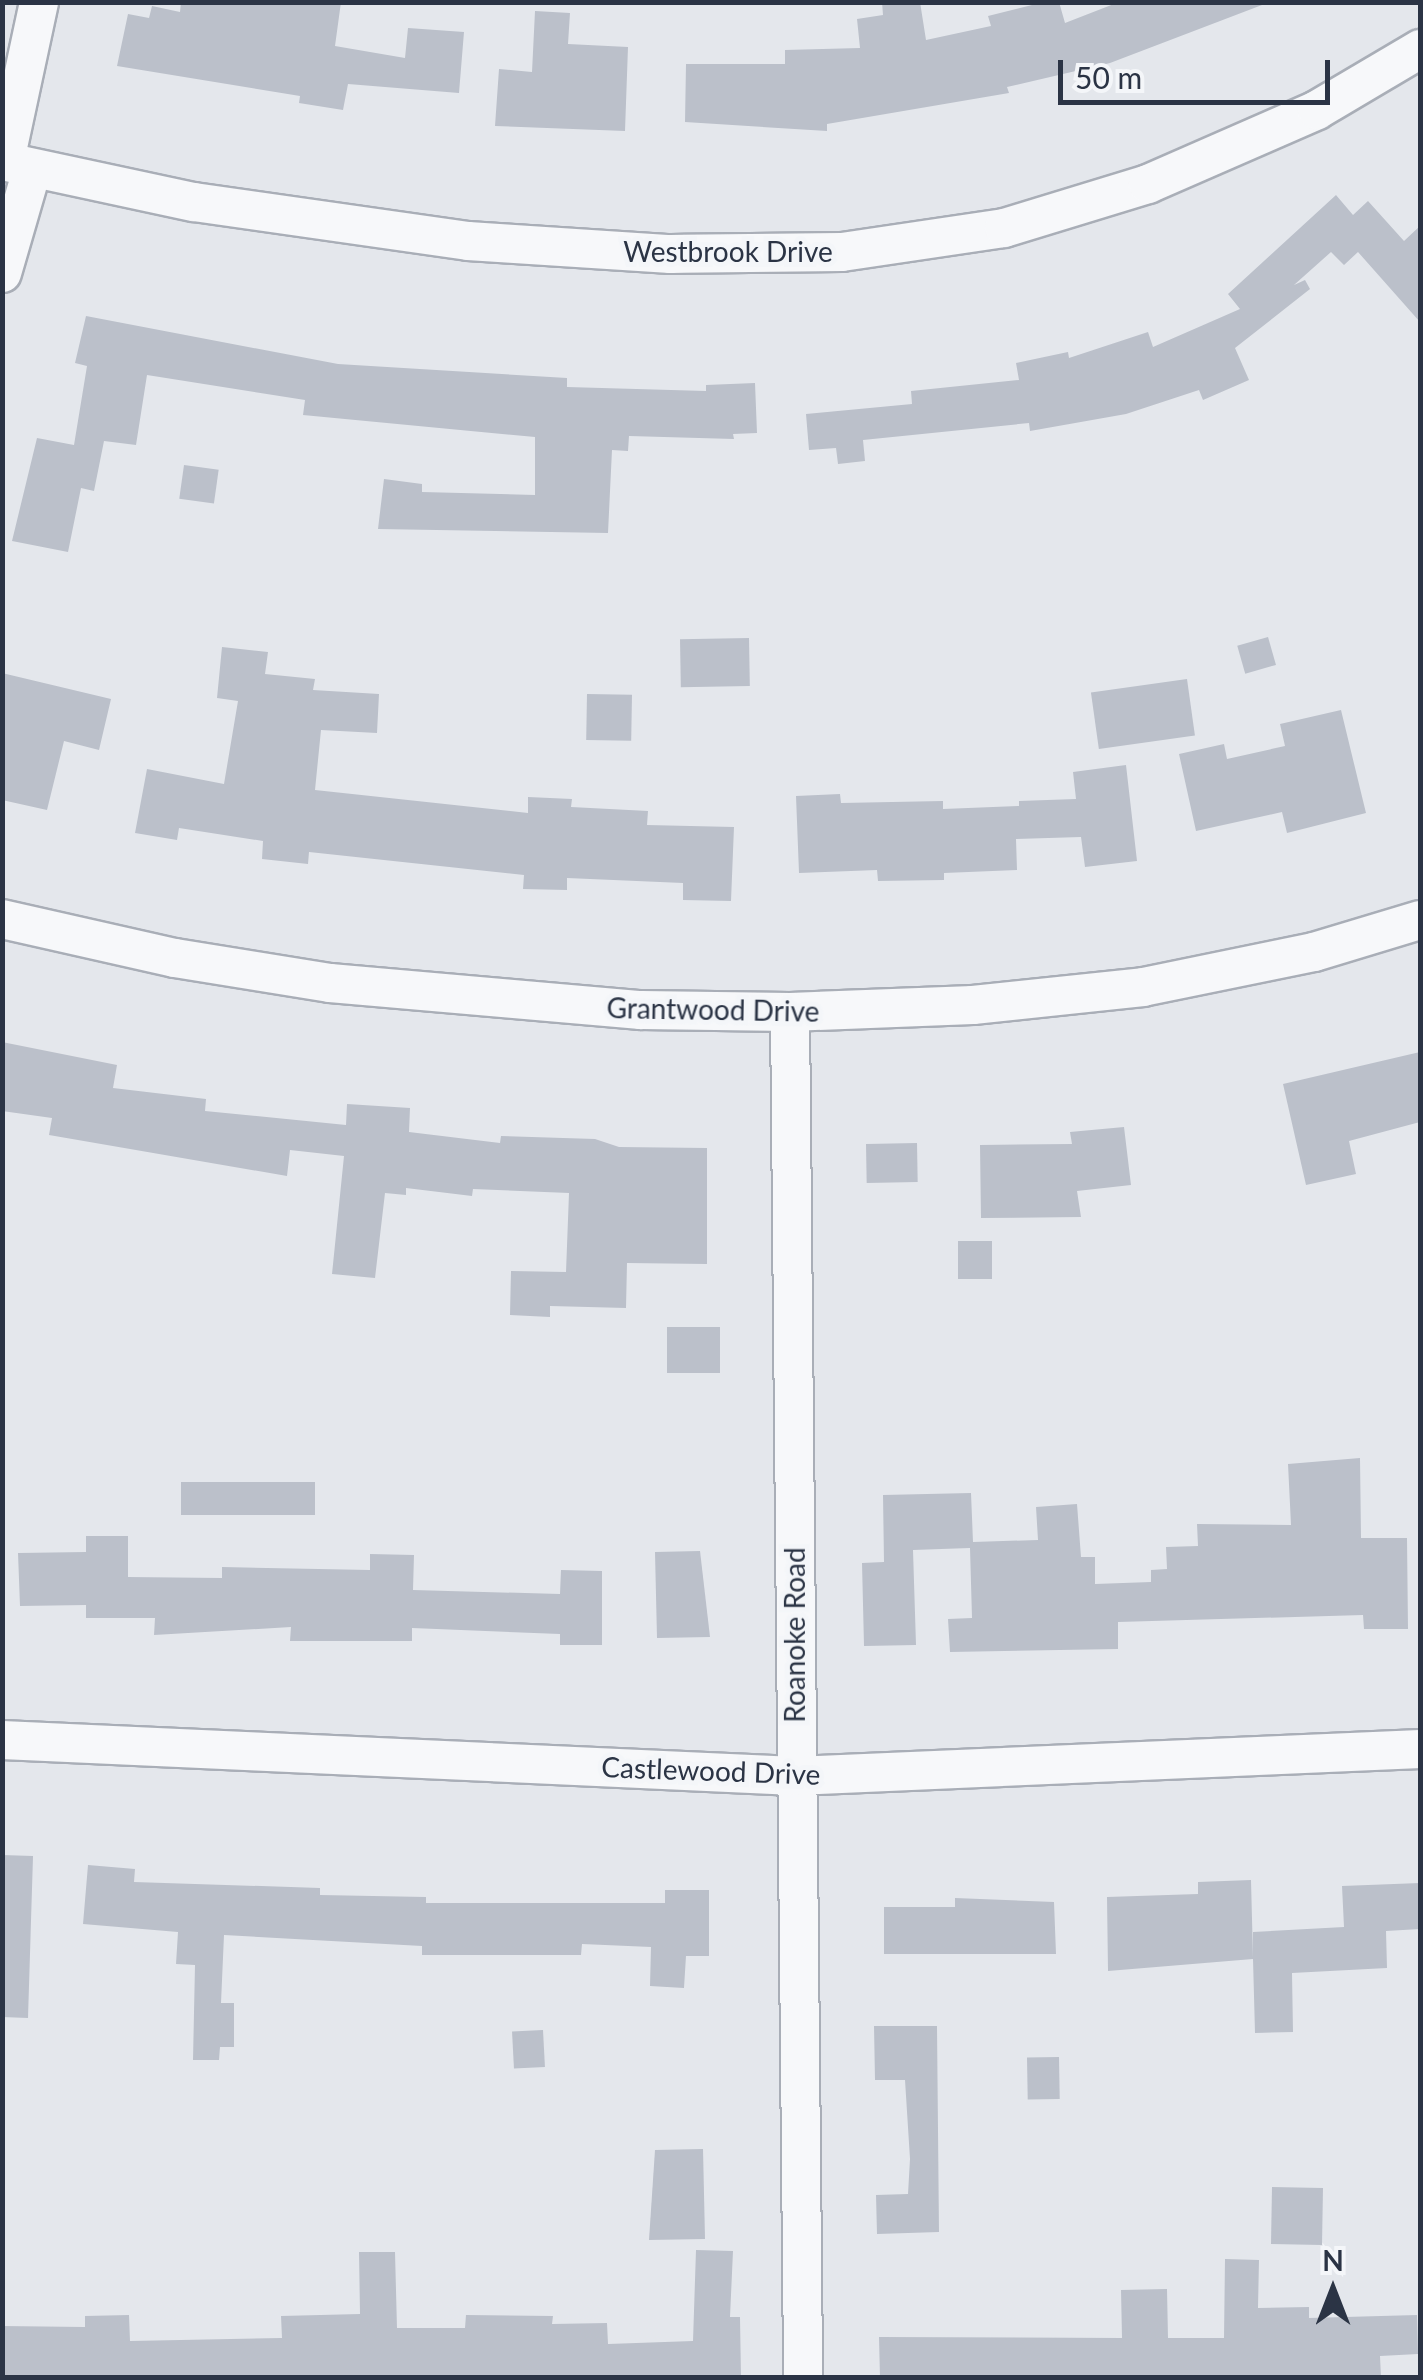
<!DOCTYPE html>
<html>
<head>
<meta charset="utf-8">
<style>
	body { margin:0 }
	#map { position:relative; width:1423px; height:2380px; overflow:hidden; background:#e4e7ec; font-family:Lato,sans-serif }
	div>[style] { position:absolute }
	.building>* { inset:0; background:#bbc0ca; transform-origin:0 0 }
	.roads { filter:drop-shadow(2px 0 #a9aeb7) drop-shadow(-2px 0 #a9aeb7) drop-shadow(0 2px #a9aeb7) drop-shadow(0 -2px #a9aeb7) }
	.minor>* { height:38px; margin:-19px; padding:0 19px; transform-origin:19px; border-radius:19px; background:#f7f8fa }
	span { translate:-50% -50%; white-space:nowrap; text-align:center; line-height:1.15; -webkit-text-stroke:10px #f4f6f9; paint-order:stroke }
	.street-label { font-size:28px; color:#2b3445 }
	.frame { position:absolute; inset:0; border:5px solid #2b3445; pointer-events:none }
	.north { position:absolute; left:1283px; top:2240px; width:100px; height:100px; -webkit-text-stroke:8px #f4f6f9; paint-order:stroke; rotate:0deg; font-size:28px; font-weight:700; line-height:40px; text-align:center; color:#2b3445 }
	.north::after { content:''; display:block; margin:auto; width:35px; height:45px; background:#2b3445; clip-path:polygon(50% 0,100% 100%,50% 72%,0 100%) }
	.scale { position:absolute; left:1058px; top:60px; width:272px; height:45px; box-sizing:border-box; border:5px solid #2b3445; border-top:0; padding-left:12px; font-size:30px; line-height:35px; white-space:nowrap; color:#2b3445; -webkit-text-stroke:8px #f4f6f9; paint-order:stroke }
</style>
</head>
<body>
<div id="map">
	<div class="building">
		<i style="clip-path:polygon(181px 2px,341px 2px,335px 46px,405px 58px,408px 28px,464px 32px,459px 93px,348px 84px,343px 110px,299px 103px,300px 96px,117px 66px,128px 14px,149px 18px,152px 6px,180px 12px)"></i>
		<i style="clip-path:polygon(882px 2px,920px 2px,926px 40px,991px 26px,988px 16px,1044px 2px,1059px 2px,1065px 23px,1119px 2px,1262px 5px,1110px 63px,1007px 87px,1009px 93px,827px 124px,827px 131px,685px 122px,686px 64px,785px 64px,785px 50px,860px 48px,857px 19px,883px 15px)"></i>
		<i style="clip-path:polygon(535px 11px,570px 13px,568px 44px,628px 47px,625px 131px,495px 126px,499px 69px,532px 72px)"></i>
		<i style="clip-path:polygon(1336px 195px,1353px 215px,1368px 201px,1404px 241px,1420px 226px,1420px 322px,1358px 252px,1344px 265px,1331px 252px,1294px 285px,1305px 280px,1310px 289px,1235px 348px,1249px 380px,1203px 400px,1199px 390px,1126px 414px,1030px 431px,1029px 423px,863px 440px,865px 461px,838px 464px,836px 448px,809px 450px,806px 414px,912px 404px,911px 391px,1019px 380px,1016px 363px,1068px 352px,1069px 358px,1148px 332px,1153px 347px,1240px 309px,1228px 294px)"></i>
		<i style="clip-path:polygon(86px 316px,338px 364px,567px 378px,567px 387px,706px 391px,706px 385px,755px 383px,757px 433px,733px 434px,734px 439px,629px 436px,628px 451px,612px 450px,608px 533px,378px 529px,384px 479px,422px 484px,422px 492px,535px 495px,535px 437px,303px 415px,305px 400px,147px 375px,136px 445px,104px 441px,94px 491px,81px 488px,68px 552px,12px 541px,37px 438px,74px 445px,87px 366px,75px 363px)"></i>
		<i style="left:184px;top:465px;width:35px;height:34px;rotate:8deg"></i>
		<i style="left:1268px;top:637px;width:29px;height:32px;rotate:74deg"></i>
		<i style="left:749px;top:638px;width:48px;height:69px;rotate:89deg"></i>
		<i style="clip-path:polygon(222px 647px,268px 652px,265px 674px,315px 679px,313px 690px,379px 694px,377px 733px,321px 730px,315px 790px,528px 813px,528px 797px,572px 799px,571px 807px,648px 811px,647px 825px,734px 827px,731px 901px,683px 900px,683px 883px,567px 878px,567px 890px,523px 889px,524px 875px,309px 852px,308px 864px,262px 859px,263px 841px,179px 828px,177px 840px,135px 833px,147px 769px,224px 784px,238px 701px,217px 698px)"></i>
		<i style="clip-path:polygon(2px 673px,111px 699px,99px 750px,64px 741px,47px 810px,2px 800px)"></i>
		<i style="left:1187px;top:679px;width:57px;height:97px;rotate:82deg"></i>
		<i style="left:587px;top:694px;width:45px;height:46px;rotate:1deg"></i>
		<i style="clip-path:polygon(1341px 710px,1366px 813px,1287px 833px,1282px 812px,1196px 831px,1179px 754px,1224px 744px,1227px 759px,1285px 746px,1280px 724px)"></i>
		<i style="clip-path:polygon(1126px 765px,1137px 861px,1085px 867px,1081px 837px,1016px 839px,1017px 870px,944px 873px,944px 880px,878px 881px,877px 870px,799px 873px,796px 796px,840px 794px,841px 803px,943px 801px,943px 809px,1019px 806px,1019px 801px,1076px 799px,1073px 772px)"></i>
		<i style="clip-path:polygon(2px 1042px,117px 1065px,113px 1088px,206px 1099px,205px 1111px,346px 1125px,347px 1104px,410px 1108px,409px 1132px,500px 1143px,501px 1136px,595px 1139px,619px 1147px,707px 1148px,707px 1264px,627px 1263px,626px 1308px,550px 1306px,550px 1317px,510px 1315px,511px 1271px,566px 1272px,569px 1193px,473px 1189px,472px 1196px,406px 1188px,406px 1195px,385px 1193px,375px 1278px,332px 1274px,344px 1156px,290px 1150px,287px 1176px,49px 1135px,52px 1118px,2px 1111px)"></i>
		<i style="clip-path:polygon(1420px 1052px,1420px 1122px,1349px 1141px,1356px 1174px,1306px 1185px,1283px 1084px)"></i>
		<i style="clip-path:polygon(1124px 1127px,1131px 1185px,1077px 1191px,1081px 1217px,981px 1218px,980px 1145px,1072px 1144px,1070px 1132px)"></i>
		<i style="left:917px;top:1143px;width:39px;height:51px;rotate:89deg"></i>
		<i style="left:958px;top:1241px;width:34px;height:38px"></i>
		<i style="left:667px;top:1327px;width:53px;height:46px"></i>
		<i style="clip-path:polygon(1360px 1458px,1361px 1538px,1407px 1538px,1408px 1629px,1364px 1629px,1363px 1615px,1118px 1622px,1118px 1649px,950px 1652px,948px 1619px,972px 1618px,970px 1548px,913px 1550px,916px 1645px,864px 1646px,862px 1563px,884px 1562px,883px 1495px,971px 1493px,973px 1542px,1038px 1540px,1036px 1507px,1077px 1504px,1081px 1557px,1095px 1557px,1095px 1584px,1151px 1582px,1151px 1570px,1167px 1569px,1166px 1547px,1198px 1546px,1197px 1524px,1291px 1525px,1288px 1464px)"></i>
		<i style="left:315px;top:1482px;width:33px;height:134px;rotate:90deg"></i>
		<i style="clip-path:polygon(86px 1536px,128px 1536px,128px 1577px,222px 1578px,222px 1567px,370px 1570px,370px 1554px,414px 1555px,413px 1590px,560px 1594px,561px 1570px,602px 1571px,602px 1645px,560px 1645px,560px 1634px,412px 1628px,412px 1641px,290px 1641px,291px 1627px,154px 1635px,155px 1618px,86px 1618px,86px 1605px,20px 1606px,18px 1553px,86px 1552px)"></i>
		<i style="clip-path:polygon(700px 1551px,710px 1637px,657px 1638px,655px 1552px)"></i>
		<i style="clip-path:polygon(2px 1855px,33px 1856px,28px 2018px,2px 2017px)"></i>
		<i style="clip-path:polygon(88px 1865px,135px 1869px,134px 1882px,320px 1888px,320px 1895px,426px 1897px,426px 1903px,665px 1903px,665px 1890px,709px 1890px,709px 1956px,686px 1956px,684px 1988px,650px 1986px,651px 1947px,582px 1944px,581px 1955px,422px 1955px,422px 1946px,224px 1935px,221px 2003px,234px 2003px,234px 2047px,220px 2047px,219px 2060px,193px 2060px,195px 1965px,176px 1964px,178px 1932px,83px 1924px)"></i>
		<i style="clip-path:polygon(1251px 1880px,1253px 1958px,1253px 1932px,1344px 1927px,1342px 1886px,1420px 1883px,1420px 1929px,1386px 1931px,1387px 1968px,1292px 1973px,1293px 2032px,1255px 2033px,1253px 1959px,1108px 1971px,1107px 1897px,1198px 1894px,1198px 1882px)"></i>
		<i style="clip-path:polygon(955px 1898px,1054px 1902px,1056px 1954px,884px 1954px,884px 1907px,955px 1907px)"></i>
		<i style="clip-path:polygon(874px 2026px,937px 2026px,939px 2232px,877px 2234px,876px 2195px,908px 2194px,910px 2159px,905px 2080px,875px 2080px)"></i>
		<i style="left:543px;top:2030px;width:37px;height:31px;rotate:87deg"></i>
		<i style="left:1059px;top:2057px;width:42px;height:32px;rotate:89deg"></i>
		<i style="clip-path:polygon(703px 2149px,705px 2239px,649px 2240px,655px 2150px)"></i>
		<i style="left:1272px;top:2187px;width:51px;height:57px;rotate:1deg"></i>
		<i style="clip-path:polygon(696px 2250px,733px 2251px,730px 2317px,740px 2317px,741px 2378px,2px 2378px,2px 2326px,85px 2327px,85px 2316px,129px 2315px,130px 2341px,282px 2338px,281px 2316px,360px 2314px,359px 2252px,395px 2252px,397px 2328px,465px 2328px,466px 2315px,553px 2316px,552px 2324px,607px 2323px,608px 2344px,693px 2341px)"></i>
		<i style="clip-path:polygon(1225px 2259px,1259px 2260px,1258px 2308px,1309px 2307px,1309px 2318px,1417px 2315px,1418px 2354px,1380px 2356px,1381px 2378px,880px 2378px,879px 2337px,1122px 2338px,1121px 2290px,1167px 2289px,1168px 2338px,1224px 2338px)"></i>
	</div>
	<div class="roads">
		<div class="minor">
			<i style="left:2px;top:161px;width:196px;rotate:12.1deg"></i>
			<i style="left:194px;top:202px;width:277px;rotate:8.1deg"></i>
			<i style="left:468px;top:241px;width:203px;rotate:3.7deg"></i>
			<i style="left:671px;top:254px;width:171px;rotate:-0.7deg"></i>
			<i style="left:842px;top:252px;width:164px;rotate:-8.4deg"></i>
			<i style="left:1004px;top:228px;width:151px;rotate:-17deg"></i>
			<i style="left:1148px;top:184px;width:184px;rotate:-23.6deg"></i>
			<i style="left:1317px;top:110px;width:120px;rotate:-30.6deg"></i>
			<i style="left:5px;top:161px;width:163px;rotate:-77.9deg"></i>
			<i style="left:2px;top:273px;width:107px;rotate:-73.8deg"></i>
			<i style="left:2px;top:919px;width:177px;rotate:12.7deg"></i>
			<i style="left:175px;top:958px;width:157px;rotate:9.2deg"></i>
			<i style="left:330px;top:983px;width:312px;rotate:5deg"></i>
			<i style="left:641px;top:1010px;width:149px;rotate:0.8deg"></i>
			<i style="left:790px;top:1012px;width:183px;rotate:-2.2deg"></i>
			<i style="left:973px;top:1005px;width:171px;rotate:-6deg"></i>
			<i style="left:1143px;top:987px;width:175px;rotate:-11.6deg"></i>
			<i style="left:1314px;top:952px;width:111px;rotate:-16.8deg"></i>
			<i style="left:790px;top:1012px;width:1366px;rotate:89.45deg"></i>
			<i style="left:2px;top:1740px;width:794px;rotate:2.6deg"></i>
			<i style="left:795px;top:1776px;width:626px;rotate:-2.47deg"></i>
		</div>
	</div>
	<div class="street-label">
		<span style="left:728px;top:251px">Westbrook Drive</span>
		<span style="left:713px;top:1009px;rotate:1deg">Grantwood Drive</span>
		<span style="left:794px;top:1635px;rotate:-90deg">Roanoke Road</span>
		<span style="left:711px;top:1770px;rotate:2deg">Castlewood Drive</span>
	</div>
	<div class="frame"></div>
	<div class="north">N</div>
	<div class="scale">50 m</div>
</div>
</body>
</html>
